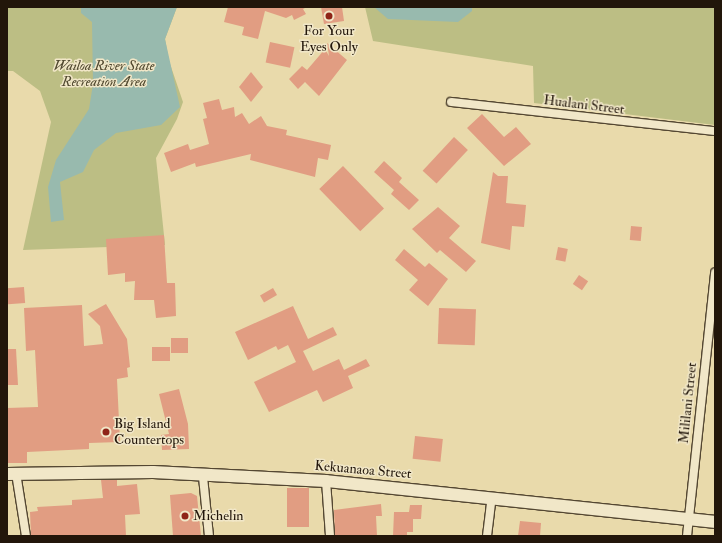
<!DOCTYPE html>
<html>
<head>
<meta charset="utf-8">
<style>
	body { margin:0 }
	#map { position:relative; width:722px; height:543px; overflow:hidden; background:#e9daab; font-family:"IM FELL Double Pica",serif }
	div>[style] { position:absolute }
	.green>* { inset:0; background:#bcbe84 }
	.water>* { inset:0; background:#98baae }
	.building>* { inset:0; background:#e19d82; transform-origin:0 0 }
	.roads { filter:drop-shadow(1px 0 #544732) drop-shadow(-1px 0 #544732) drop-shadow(0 1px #544732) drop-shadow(0 -1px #544732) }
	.street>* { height:8px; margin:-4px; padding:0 4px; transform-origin:4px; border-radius:4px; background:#f1e7c8 }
	.secondary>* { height:12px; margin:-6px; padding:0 6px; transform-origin:6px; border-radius:6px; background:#f1e7c8 }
	.dots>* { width:11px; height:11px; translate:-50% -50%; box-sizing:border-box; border:2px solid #f1e7c8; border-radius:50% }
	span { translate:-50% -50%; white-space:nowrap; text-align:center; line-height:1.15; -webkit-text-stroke:3px #f1e7c8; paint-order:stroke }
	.poi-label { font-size:14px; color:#22160a }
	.left { translate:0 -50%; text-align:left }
	.park-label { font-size:14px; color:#50482f; font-style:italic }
	.street-label { font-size:14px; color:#22160a }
	.frame { position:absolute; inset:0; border:8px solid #22160a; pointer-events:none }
</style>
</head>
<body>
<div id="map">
	<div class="green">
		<i style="clip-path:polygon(7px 7px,177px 7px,165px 39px,169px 61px,183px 102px,177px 119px,156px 158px,165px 245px,23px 250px,51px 122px,40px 91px,13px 71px,7px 71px)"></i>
		<i style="clip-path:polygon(365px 7px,715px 7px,715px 125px,534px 103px,533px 66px,373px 41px)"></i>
	</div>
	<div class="water">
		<i style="clip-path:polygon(81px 7px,177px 7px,165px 39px,180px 107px,161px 125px,116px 133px,94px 150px,83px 172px,60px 182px,64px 220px,51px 222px,48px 187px,56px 160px,89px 109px,93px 84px,92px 22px,81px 13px)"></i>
		<i style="clip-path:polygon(374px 7px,472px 7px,472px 11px,458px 22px,388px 19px)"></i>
	</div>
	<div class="building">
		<i style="clip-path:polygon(228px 7px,307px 7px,303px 9px,306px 14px,294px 20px,292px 15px,286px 18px,265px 11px,258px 39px,242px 35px,244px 27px,224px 22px)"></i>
		<i style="clip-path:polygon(321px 7px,342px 7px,344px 21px,324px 24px)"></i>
		<i style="left:270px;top:42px;width:25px;height:21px;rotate:12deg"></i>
		<i style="clip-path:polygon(327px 43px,347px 60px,319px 96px,305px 82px,298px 89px,289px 79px,302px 66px,307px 70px,325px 49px,329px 56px)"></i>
		<i style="clip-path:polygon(251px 72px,263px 87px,251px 102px,239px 87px)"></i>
		<i style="clip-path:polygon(219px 99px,222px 110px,234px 107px,235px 117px,242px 113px,249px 124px,261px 116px,267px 126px,287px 130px,286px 135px,331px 145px,328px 160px,318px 158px,315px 177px,250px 160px,251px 154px,196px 167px,195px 163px,171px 172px,164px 153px,188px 144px,190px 150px,209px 144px,203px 119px,207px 118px,203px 103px)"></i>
		<i style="clip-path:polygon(482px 114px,504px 137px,516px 127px,531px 144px,504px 166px,467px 128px)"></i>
		<i style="left:454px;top:137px;width:19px;height:46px;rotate:43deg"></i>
		<i style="clip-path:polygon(384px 161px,402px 178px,399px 182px,419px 200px,409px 210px,391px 194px,394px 190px,374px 172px)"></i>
		<i style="left:343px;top:166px;width:59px;height:33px;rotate:46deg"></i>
		<i style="clip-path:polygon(493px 172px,498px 176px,508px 176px,506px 203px,526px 205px,524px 227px,512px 226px,510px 250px,481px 243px)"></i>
		<i style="clip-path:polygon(438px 207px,460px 226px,449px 238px,476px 261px,466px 272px,440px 250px,437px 253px,412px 229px)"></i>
		<i style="left:631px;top:226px;width:11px;height:14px;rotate:5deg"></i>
		<i style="clip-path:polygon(164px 235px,167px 283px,175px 283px,176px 316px,156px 318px,154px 300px,134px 300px,135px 281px,125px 282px,125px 273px,108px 275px,106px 239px)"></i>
		<i style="left:558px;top:247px;width:10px;height:13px;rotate:11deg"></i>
		<i style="clip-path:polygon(404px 249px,425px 267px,429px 263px,448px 279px,428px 306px,409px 290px,418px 280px,395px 260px)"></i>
		<i style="left:579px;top:275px;width:11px;height:11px;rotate:34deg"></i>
		<i style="left:24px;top:287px;width:16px;height:17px;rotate:86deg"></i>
		<i style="left:273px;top:288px;width:8px;height:15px;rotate:60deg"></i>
		<i style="clip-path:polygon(106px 304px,127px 339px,130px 367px,127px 368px,128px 377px,117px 379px,120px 442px,89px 443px,89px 449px,27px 452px,27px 463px,7px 463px,7px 408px,38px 407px,35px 350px,26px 351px,24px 308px,82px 305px,84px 346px,103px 344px,100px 326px,88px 314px)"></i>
		<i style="clip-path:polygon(293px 306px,308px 339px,333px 327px,337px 335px,303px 351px,313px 371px,339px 359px,344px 370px,366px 359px,370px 366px,348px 376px,353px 388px,323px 402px,317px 390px,269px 412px,254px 382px,296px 362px,288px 345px,278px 350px,276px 346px,248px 360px,235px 332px)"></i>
		<i style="left:439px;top:308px;width:37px;height:36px;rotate:2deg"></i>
		<i style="left:188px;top:338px;width:15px;height:17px;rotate:90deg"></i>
		<i style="left:152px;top:347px;width:18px;height:14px"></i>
		<i style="clip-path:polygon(7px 349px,16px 349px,18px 385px,7px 385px)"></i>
		<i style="clip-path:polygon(179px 389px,188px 424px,189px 449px,162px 450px,161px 435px,169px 434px,159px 394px)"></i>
		<i style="left:415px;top:436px;width:28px;height:23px;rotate:6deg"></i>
		<i style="clip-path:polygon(101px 480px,117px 480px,117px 486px,137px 484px,140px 514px,125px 515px,126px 536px,31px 536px,30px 512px,38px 511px,37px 507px,72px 505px,72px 500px,103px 498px)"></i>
		<i style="left:287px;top:488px;width:22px;height:39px"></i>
		<i style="clip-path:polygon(191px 493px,197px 496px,201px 536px,173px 536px,170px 495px)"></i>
		<i style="clip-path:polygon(381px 504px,382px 516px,376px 516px,377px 536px,335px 536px,334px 510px)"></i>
		<i style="clip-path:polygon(410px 505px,422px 505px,421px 519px,413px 519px,413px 532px,407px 532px,407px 536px,393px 536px,394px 512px,409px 512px)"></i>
		<i style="clip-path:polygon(520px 521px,541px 523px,540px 536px,518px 536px)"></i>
	</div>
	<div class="roads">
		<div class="street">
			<i style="left:451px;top:102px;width:266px;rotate:6.3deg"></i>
			<i style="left:16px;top:473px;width:64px;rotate:81deg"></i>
			<i style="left:203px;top:477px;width:59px;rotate:84.2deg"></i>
			<i style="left:326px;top:481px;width:55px;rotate:85.8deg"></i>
			<i style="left:487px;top:536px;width:39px;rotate:-83deg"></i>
			<i style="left:687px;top:536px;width:265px;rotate:-83.9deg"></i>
		</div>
		<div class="secondary">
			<i style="left:7px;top:474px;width:146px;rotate:-0.8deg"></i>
			<i style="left:153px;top:472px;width:173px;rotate:3deg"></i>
			<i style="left:326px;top:481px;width:391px;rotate:6deg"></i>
		</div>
	</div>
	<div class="dots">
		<i style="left:329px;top:16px;background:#8f2418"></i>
		<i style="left:106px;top:432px;background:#8f2418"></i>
		<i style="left:185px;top:516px;background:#8f2418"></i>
	</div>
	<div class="poi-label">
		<span style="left:329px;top:39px">For Your<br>Eyes Only</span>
		<span class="left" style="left:114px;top:432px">Big Island<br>Countertops</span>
		<span class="left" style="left:193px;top:516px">Michelin</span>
	</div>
	<div class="park-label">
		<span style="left:104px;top:74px">Wailoa River State<br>Recreation Area</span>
	</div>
	<div class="street-label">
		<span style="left:584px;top:105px;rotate:7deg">Hualani Street</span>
		<span style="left:688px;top:403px;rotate:-84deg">Mililani Street</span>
		<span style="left:363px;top:470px;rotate:5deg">Kekuanaoa Street</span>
	</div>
	<div class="frame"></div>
</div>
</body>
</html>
